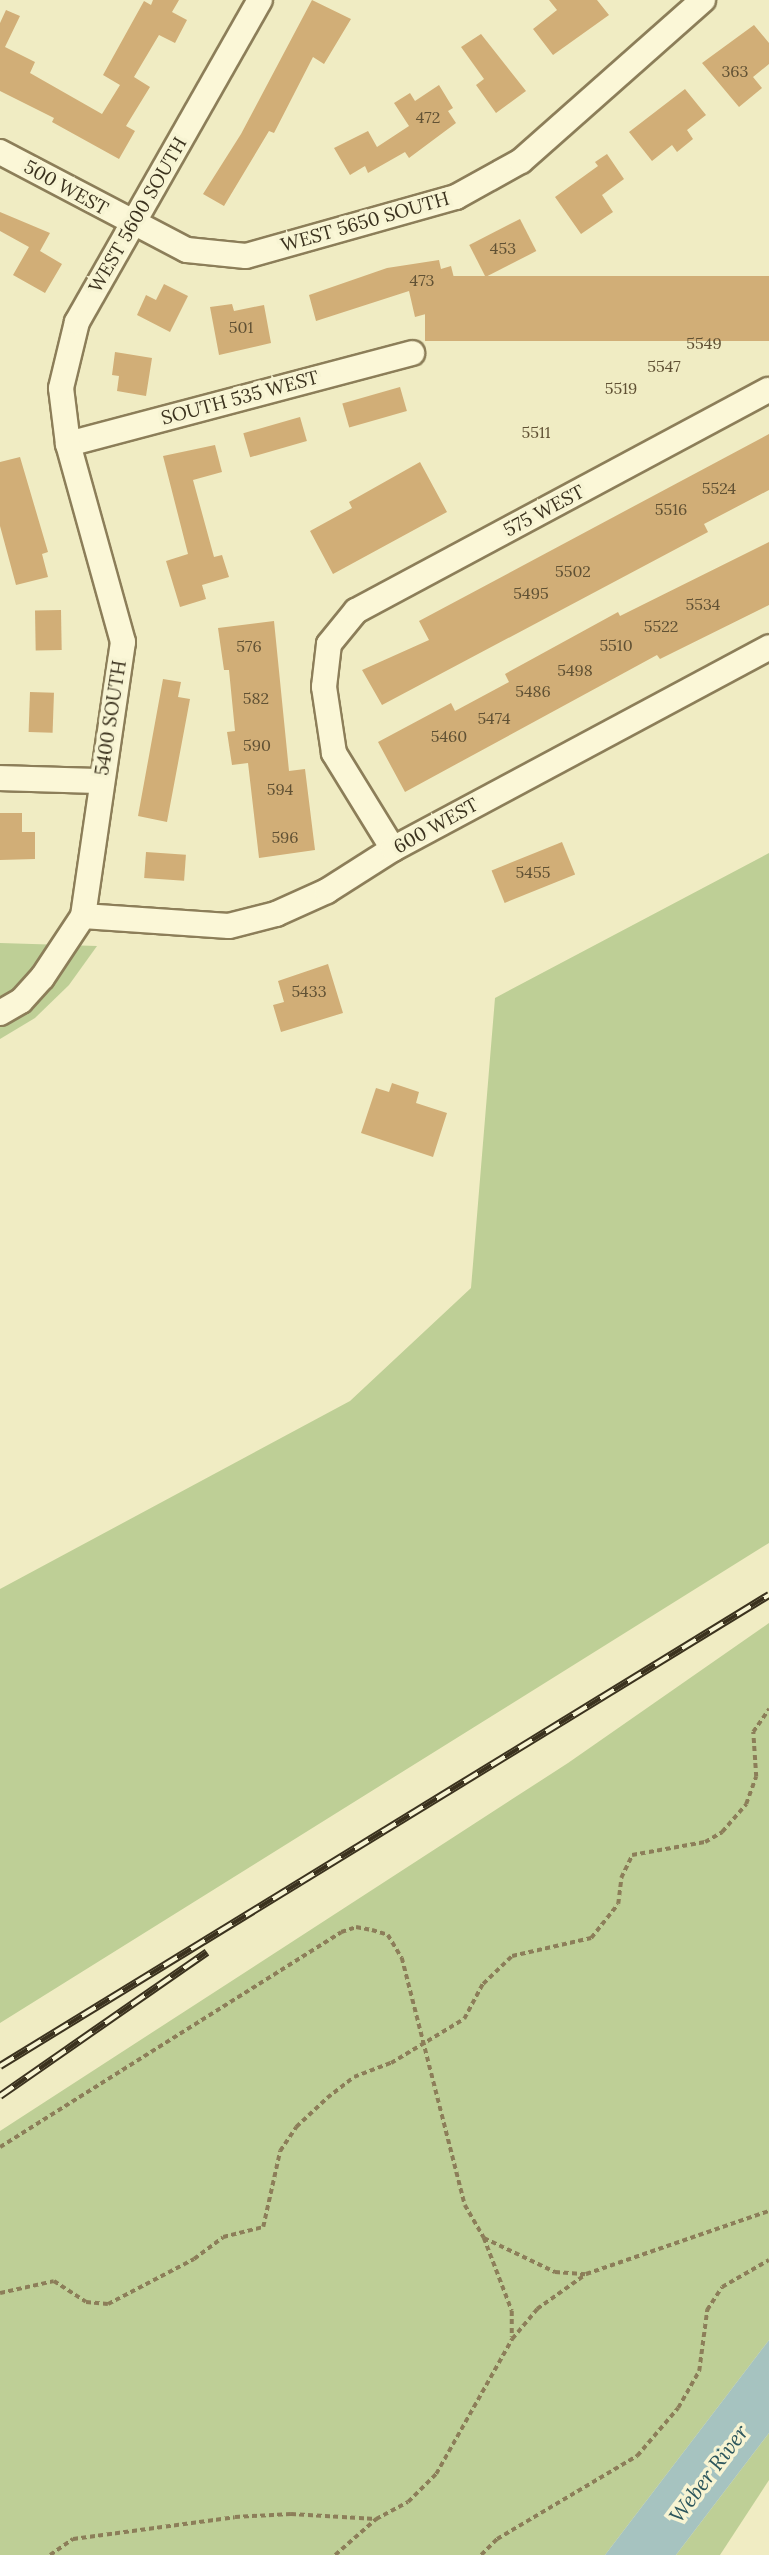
<!DOCTYPE html>
<html>
<head>
<meta charset="utf-8">
<style>
	body { margin:0 }
	#map { position:relative; width:769px; height:2555px; overflow:hidden; background:#f0ecc3; font-family:Lora,serif }
	div>[style] { position:absolute }
	.green>* { inset:0; background:#becf96 }
	.water>* { inset:0; background:#a6c3c0 }
	.building>* { inset:0; background:#d1ae77; transform-origin:0 0 }
	.path>* { height:3.5px; margin-top:-1.75px; transform-origin:0; background:repeating-linear-gradient(90deg,#8c7e59 0 5px,transparent 0 8.5px) }
	.roads { filter:drop-shadow(2px 0 #8c7e59) drop-shadow(-2px 0 #8c7e59) drop-shadow(0 2px #8c7e59) drop-shadow(0 -2px #8c7e59) }
	.minor>* { height:24px; margin:-12px; padding:0 12px; transform-origin:12px; border-radius:12px; background:#fbf7d7 }
	.rail>* { height:8px; margin-top:-4px; transform-origin:0; background:repeating-linear-gradient(90deg,#f7f4d3 0 16px,#3b321e 0 32px); box-sizing:border-box; border-block:2px solid #3b321e }
	span { translate:-50% -50%; white-space:nowrap; text-align:center; line-height:1.15; -webkit-text-stroke:7px #f7f4d3; paint-order:stroke }
	.number-label { font-size:16px; color:#605134 }
	.number-label span { -webkit-text-stroke-width:0 }
	.street-label { font-size:19px; color:#3b321e }
	.water-label { font-size:21px; color:#2c565c; font-style:italic }
</style>
</head>
<body>
<div id="map">
	<div class="green">
		<i style="clip-path:polygon(769px 853px,769px 1543px,0 2023px,0 1589px,350px 1401px,471px 1288px,495px 998px)"></i>
		<i style="clip-path:polygon(0 943px,97px 946px,69px 985px,35px 1018px,0 1039px)"></i>
		<i style="clip-path:polygon(769px 1623px,769px 2340px,605px 2555px,0 2555px,0 2131px,568px 1763px)"></i>
		<i style="clip-path:polygon(769px 2433px,769px 2480px,720px 2555px,676px 2555px)"></i>
	</div>
	<div class="water">
		<i style="clip-path:polygon(769px 2340px,769px 2433px,676px 2555px,605px 2555px)"></i>
	</div>
	<div class="building">
		<i style="clip-path:polygon(153px 0,179px 0,172px 12px,187px 20px,175px 43px,159px 35px,134px 77px,150px 87px,126px 126px,135px 131px,119px 159px,52px 122px,54px 118px,0 91px,0 23px,6px 10px,20px 16px,5px 47px,35px 62px,30px 73px,102px 114px,120px 85px,103px 75px,144px 1px,151px 5px)"></i>
		<i style="clip-path:polygon(312px 0,351px 19px,324px 64px,313px 57px,274px 133px,269px 131px,224px 206px,203px 194px,241px 134px)"></i>
		<i style="clip-path:polygon(549px 0,597px 0,609px 15px,553px 55px,533px 29px,557px 10px)"></i>
		<i style="clip-path:polygon(754px 25px,769px 43px,769px 64px,753px 77px,762px 88px,739px 107px,702px 63px)"></i>
		<i style="clip-path:polygon(481px 34px,526px 91px,496px 113px,476px 85px,484px 79px,461px 47px)"></i>
		<i style="clip-path:polygon(439px 85px,453px 108px,448px 111px,456px 123px,409px 158px,405px 152px,368px 173px,365px 166px,350px 175px,334px 148px,368px 131px,377px 147px,409px 126px,394px 103px,410px 93px,415px 101px)"></i>
		<i style="clip-path:polygon(685px 89px,706px 115px,687px 130px,693px 139px,677px 152px,672px 145px,652px 161px,629px 132px)"></i>
		<i style="clip-path:polygon(607px 154px,624px 179px,602px 195px,613px 212px,581px 234px,555px 197px,598px 166px,595px 162px)"></i>
		<i style="clip-path:polygon(0 212px,50px 233px,40px 251px,62px 264px,45px 293px,13px 275px,29px 247px,0 231px)"></i>
		<i style="left:520px;top:219px;width:36px;height:57px;rotate:63deg"></i>
		<i style="clip-path:polygon(439px 260px,441px 269px,451px 266px,458px 294px,430px 301px,433px 312px,415px 317px,409px 291px,316px 321px,309px 295px,387px 268px)"></i>
		<i style="left:769px;top:276px;width:65px;height:344px;rotate:90deg"></i>
		<i style="clip-path:polygon(164px 284px,188px 296px,170px 332px,137px 315px,146px 295px,156px 300px)"></i>
		<i style="clip-path:polygon(232px 304px,234px 311px,264px 305px,271px 343px,219px 355px,210px 307px)"></i>
		<i style="clip-path:polygon(115px 352px,152px 358px,146px 396px,117px 391px,119px 376px,112px 375px)"></i>
		<i style="left:400px;top:387px;width:25px;height:60px;rotate:74deg"></i>
		<i style="left:300px;top:417px;width:25px;height:59px;rotate:74deg"></i>
		<i style="clip-path:polygon(769px 434px,769px 490px,704px 524px,708px 532px,382px 705px,362px 670px,429px 640px,419px 621px)"></i>
		<i style="clip-path:polygon(215px 445px,222px 472px,193px 480px,214px 557px,222px 555px,229px 577px,202px 585px,206px 599px,180px 607px,166px 561px,188px 554px,163px 456px)"></i>
		<i style="clip-path:polygon(20px 457px,48px 552px,42px 554px,48px 577px,16px 585px,0 526px,0 462px)"></i>
		<i style="clip-path:polygon(420px 462px,447px 512px,333px 574px,310px 531px,352px 508px,349px 502px)"></i>
		<i style="clip-path:polygon(769px 542px,769px 605px,660px 659px,657px 655px,405px 792px,378px 742px,451px 703px,455px 711px,509px 682px,505px 674px,618px 612px,620px 616px)"></i>
		<i style="left:61px;top:610px;width:40px;height:26px;rotate:89deg"></i>
		<i style="clip-path:polygon(274px 621px,289px 771px,305px 769px,315px 850px,259px 858px,248px 763px,232px 765px,227px 732px,235px 731px,229px 670px,224px 670px,218px 628px)"></i>
		<i style="clip-path:polygon(163px 679px,181px 682px,178px 697px,190px 699px,167px 822px,138px 816px)"></i>
		<i style="left:30px;top:692px;width:24px;height:40px;rotate:2deg"></i>
		<i style="clip-path:polygon(0 813px,22px 813px,22px 832px,35px 832px,35px 859px,0 860px)"></i>
		<i style="left:562px;top:842px;width:35px;height:76px;rotate:68deg"></i>
		<i style="left:146px;top:852px;width:40px;height:26px;rotate:4deg"></i>
		<i style="clip-path:polygon(328px 964px,343px 1013px,281px 1032px,273px 1005px,284px 1002px,278px 981px)"></i>
		<i style="clip-path:polygon(392px 1083px,419px 1092px,416px 1103px,447px 1113px,433px 1157px,361px 1133px,376px 1088px,389px 1092px)"></i>
	</div>
	<div class="path">
		<i style="left:0;top:2147px;width:403px;rotate:-32.2deg"></i>
		<i style="left:341px;top:1932px;width:16px;rotate:-18deg"></i>
		<i style="left:356px;top:1927px;width:16px;rotate:11deg"></i>
		<i style="left:372px;top:1930px;width:17px;rotate:17deg"></i>
		<i style="left:388px;top:1935px;width:27px;rotate:59deg"></i>
		<i style="left:402px;top:1958px;width:255px;rotate:75.7deg"></i>
		<i style="left:465px;top:2205px;width:38px;rotate:60deg"></i>
		<i style="left:484px;top:2238px;width:79px;rotate:25.6deg"></i>
		<i style="left:555px;top:2272px;width:31px;rotate:4deg"></i>
		<i style="left:484px;top:2238px;width:78px;rotate:69deg"></i>
		<i style="left:512px;top:2311px;width:26px;rotate:90deg"></i>
		<i style="left:0;top:2293px;width:55px;rotate:-12.5deg"></i>
		<i style="left:54px;top:2281px;width:38px;rotate:33deg"></i>
		<i style="left:86px;top:2302px;width:22px;rotate:5deg"></i>
		<i style="left:108px;top:2304px;width:97px;rotate:-27.6deg"></i>
		<i style="left:194px;top:2259px;width:36px;rotate:-37deg"></i>
		<i style="left:223px;top:2237px;width:41px;rotate:-14deg"></i>
		<i style="left:263px;top:2227px;width:78px;rotate:-77.4deg"></i>
		<i style="left:280px;top:2151px;width:29px;rotate:-56deg"></i>
		<i style="left:296px;top:2127px;width:42px;rotate:-43.1deg"></i>
		<i style="left:327px;top:2098px;width:34px;rotate:-38deg"></i>
		<i style="left:354px;top:2077px;width:40px;rotate:-21deg"></i>
		<i style="left:391px;top:2063px;width:85px;rotate:-31.1deg"></i>
		<i style="left:464px;top:2019px;width:40px;rotate:-62deg"></i>
		<i style="left:483px;top:1984px;width:40px;rotate:-44deg"></i>
		<i style="left:512px;top:1956px;width:81px;rotate:-12.8deg"></i>
		<i style="left:591px;top:1938px;width:43px;rotate:-51.5deg"></i>
		<i style="left:618px;top:1904px;width:26px;rotate:-83deg"></i>
		<i style="left:621px;top:1878px;width:25px;rotate:-64deg"></i>
		<i style="left:632px;top:1855px;width:74px;rotate:-10.1deg"></i>
		<i style="left:705px;top:1842px;width:20px;rotate:-30deg"></i>
		<i style="left:722px;top:1832px;width:37px;rotate:-49deg"></i>
		<i style="left:746px;top:1804px;width:29px;rotate:-70deg"></i>
		<i style="left:756px;top:1777px;width:45px;rotate:-93.8deg"></i>
		<i style="left:753px;top:1732px;width:28px;rotate:-55deg"></i>
		<i style="left:50px;top:2555px;width:28px;rotate:-35deg"></i>
		<i style="left:73px;top:2539px;width:163px;rotate:-7.7deg"></i>
		<i style="left:235px;top:2517px;width:56px;rotate:-3.1deg"></i>
		<i style="left:291px;top:2514px;width:85px;rotate:3.4deg"></i>
		<i style="left:335px;top:2555px;width:55px;rotate:-41.3deg"></i>
		<i style="left:376px;top:2519px;width:36px;rotate:-28deg"></i>
		<i style="left:408px;top:2502px;width:40px;rotate:-45deg"></i>
		<i style="left:436px;top:2474px;width:155px;rotate:-60.6deg"></i>
		<i style="left:512px;top:2339px;width:39px;rotate:-50deg"></i>
		<i style="left:537px;top:2309px;width:60px;rotate:-35.5deg"></i>
		<i style="left:586px;top:2274px;width:194px;rotate:-19deg"></i>
		<i style="left:481px;top:2555px;width:23px;rotate:-45deg"></i>
		<i style="left:497px;top:2539px;width:163px;rotate:-30.7deg"></i>
		<i style="left:637px;top:2456px;width:63px;rotate:-49.5deg"></i>
		<i style="left:678px;top:2408px;width:43px;rotate:-60.4deg"></i>
		<i style="left:699px;top:2371px;width:62px;rotate:-82.5deg"></i>
		<i style="left:707px;top:2310px;width:27px;rotate:-57deg"></i>
		<i style="left:722px;top:2287px;width:54px;rotate:-29.9deg"></i>
	</div>
	<div class="roads">
		<div class="minor">
			<i style="left:0;top:152px;width:211px;rotate:27.7deg"></i>
			<i style="left:187px;top:250px;width:59px;rotate:5.8deg"></i>
			<i style="left:246px;top:256px;width:218px;rotate:-15.7deg"></i>
			<i style="left:456px;top:197px;width:74px;rotate:-29deg"></i>
			<i style="left:521px;top:161px;width:243px;rotate:-41.5deg"></i>
			<i style="left:68px;top:444px;width:356px;rotate:-14.8deg"></i>
			<i style="left:0;top:778px;width:102px;rotate:1.7deg"></i>
			<i style="left:393px;top:849px;width:113px;rotate:-121.6deg"></i>
			<i style="left:334px;top:753px;width:67px;rotate:-98.6deg"></i>
			<i style="left:324px;top:687px;width:43px;rotate:-83.4deg"></i>
			<i style="left:329px;top:644px;width:43px;rotate:-50.7deg"></i>
			<i style="left:356px;top:611px;width:468px;rotate:-28.2deg"></i>
			<i style="left:83px;top:916px;width:146px;rotate:3.9deg"></i>
			<i style="left:229px;top:926px;width:49px;rotate:-14.3deg"></i>
			<i style="left:276px;top:914px;width:56px;rotate:-24.3deg"></i>
			<i style="left:327px;top:891px;width:78px;rotate:-32.5deg"></i>
			<i style="left:393px;top:849px;width:427px;rotate:-28.2deg"></i>
			<i style="left:0;top:1013px;width:24px;rotate:-30deg"></i>
			<i style="left:21px;top:1001px;width:31px;rotate:-48deg"></i>
			<i style="left:42px;top:978px;width:74px;rotate:-56.5deg"></i>
			<i style="left:83px;top:916px;width:277px;rotate:-81.7deg"></i>
			<i style="left:123px;top:642px;width:205px;rotate:-105.5deg"></i>
			<i style="left:68px;top:444px;width:56px;rotate:-97.1deg"></i>
			<i style="left:61px;top:388px;width:68px;rotate:-76.4deg"></i>
			<i style="left:77px;top:322px;width:370px;rotate:-60.4deg"></i>
		</div>
	</div>
	<div class="rail">
		<i style="left:0;top:2066px;width:902px;rotate:-31.49deg"></i>
		<i style="left:0;top:2096px;width:252px;rotate:-34.8deg"></i>
	</div>
	<div class="number-label">
		<span style="left:735px;top:71px">363</span>
		<span style="left:428px;top:117px">472</span>
		<span style="left:503px;top:248px">453</span>
		<span style="left:422px;top:280px">473</span>
		<span style="left:241px;top:327px">501</span>
		<span style="left:704px;top:343px">5549</span>
		<span style="left:664px;top:366px">5547</span>
		<span style="left:621px;top:388px">5519</span>
		<span style="left:536px;top:432px">5511</span>
		<span style="left:719px;top:488px">5524</span>
		<span style="left:671px;top:509px">5516</span>
		<span style="left:573px;top:571px">5502</span>
		<span style="left:531px;top:593px">5495</span>
		<span style="left:703px;top:604px">5534</span>
		<span style="left:661px;top:626px">5522</span>
		<span style="left:616px;top:645px">5510</span>
		<span style="left:249px;top:646px">576</span>
		<span style="left:575px;top:670px">5498</span>
		<span style="left:533px;top:691px">5486</span>
		<span style="left:256px;top:698px">582</span>
		<span style="left:494px;top:718px">5474</span>
		<span style="left:449px;top:736px">5460</span>
		<span style="left:257px;top:745px">590</span>
		<span style="left:280px;top:789px">594</span>
		<span style="left:285px;top:837px">596</span>
		<span style="left:533px;top:872px">5455</span>
		<span style="left:309px;top:991px">5433</span>
	</div>
	<div class="street-label">
		<span style="left:66px;top:188px;rotate:29deg">500 WEST</span>
		<span style="left:138px;top:215px;rotate:-60deg">WEST 5600 SOUTH</span>
		<span style="left:365px;top:222px;rotate:-16deg">WEST 5650 SOUTH</span>
		<span style="left:240px;top:398px;rotate:-15deg">SOUTH 535 WEST</span>
		<span style="left:544px;top:511px;rotate:-28deg">575 WEST</span>
		<span style="left:111px;top:718px;rotate:-81deg">5400 SOUTH</span>
		<span style="left:436px;top:826px;rotate:-29deg">600 WEST</span>
	</div>
	<div class="water-label">
		<span style="left:709px;top:2474px;rotate:-53deg">Weber River</span>
	</div>
</div>
</body>
</html>
